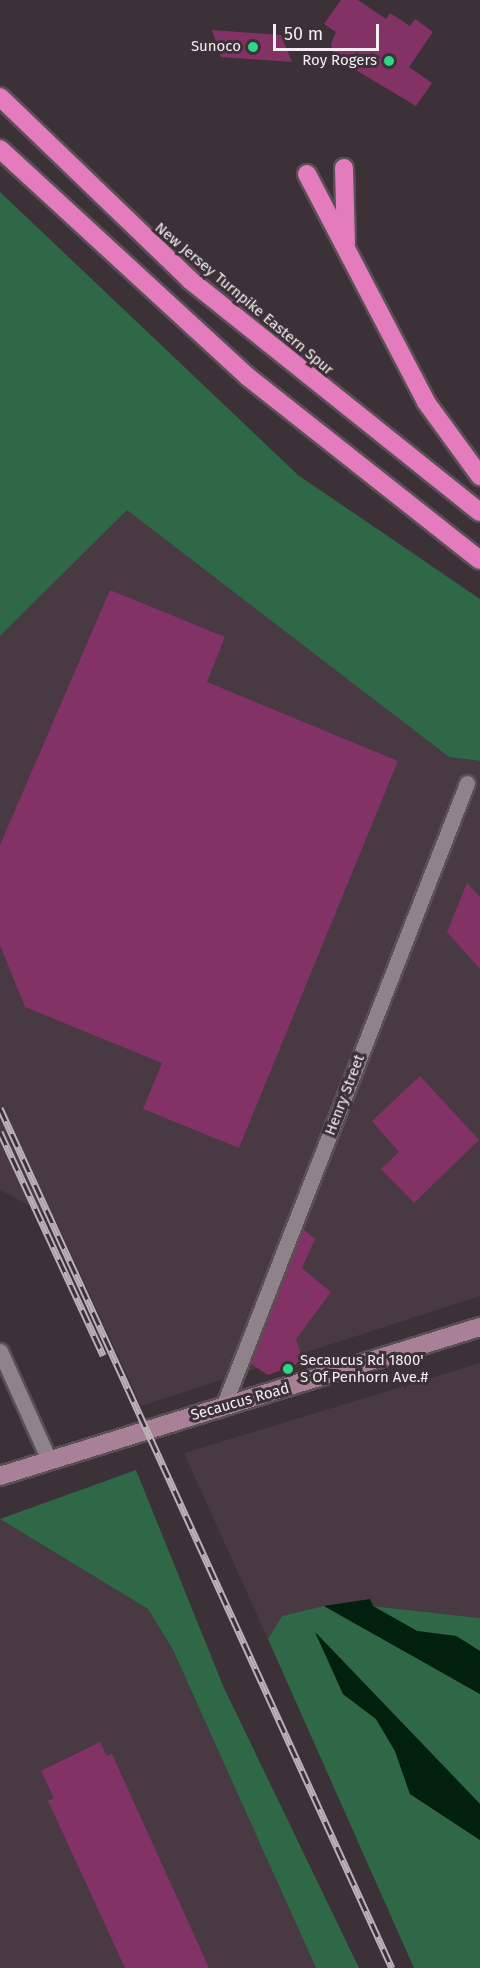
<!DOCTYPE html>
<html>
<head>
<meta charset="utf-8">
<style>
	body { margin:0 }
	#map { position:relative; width:480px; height:1968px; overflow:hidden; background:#3b3136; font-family:"Fira Sans",sans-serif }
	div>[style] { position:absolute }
	.built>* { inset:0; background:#483942 }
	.green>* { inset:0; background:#2e6846 }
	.water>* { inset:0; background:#01200e }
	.building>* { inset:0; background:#833266 }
	.roads { filter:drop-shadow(2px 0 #594f55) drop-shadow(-2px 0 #594f55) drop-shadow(0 2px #594f55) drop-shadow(0 -2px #594f55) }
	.street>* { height:15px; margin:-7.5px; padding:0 7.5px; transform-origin:7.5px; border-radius:7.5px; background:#8f8389 }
	.secondary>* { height:18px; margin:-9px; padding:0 9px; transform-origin:9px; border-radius:9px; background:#a88198 }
	.highway>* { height:18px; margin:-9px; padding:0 9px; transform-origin:9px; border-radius:9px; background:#e47bbc }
	.rail>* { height:7px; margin-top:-3.5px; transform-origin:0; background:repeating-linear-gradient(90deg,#3b3136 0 14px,#bab2b6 0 28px); box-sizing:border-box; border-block:2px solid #bab2b6 }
	.dots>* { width:16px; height:16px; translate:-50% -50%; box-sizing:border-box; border:3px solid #3b3136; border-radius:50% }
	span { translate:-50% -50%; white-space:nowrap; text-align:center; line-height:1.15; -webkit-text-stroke:6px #3b3136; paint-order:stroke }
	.poi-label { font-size:15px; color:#f4edf1 }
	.right { translate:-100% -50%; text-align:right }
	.left { translate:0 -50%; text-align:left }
	.street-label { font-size:15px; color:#f4edf1 }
	.scale { position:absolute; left:273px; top:24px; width:106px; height:27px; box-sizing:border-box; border:3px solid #f4edf1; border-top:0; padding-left:8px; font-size:18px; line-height:21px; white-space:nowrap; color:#f4edf1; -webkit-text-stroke:4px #3b3136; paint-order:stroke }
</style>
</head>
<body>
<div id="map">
	<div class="built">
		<i style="clip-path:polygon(127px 509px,449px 757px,480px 761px,480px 1296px,141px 1406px,55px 1219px,0 1190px,0 636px)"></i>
		<i style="clip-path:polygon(480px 1363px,480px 1618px,363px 1605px,282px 1616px,268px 1639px,184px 1453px)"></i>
		<i style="clip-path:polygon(0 1519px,148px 1609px,173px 1650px,316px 1968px,0 1968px)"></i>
	</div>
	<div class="green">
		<i style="clip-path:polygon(0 192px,298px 475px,480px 599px,480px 761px,449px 757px,127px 510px,0 636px)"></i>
		<i style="clip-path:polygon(136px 1470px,224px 1688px,359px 1968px,316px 1968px,173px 1650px,148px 1609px,0 1519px)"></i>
		<i style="clip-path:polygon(324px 1606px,480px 1694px,480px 1804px,316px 1633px,343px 1694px,376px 1719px,395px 1751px,410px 1794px,480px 1840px,480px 1968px,414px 1968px,268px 1639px,282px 1616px)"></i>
		<i style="clip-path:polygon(372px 1606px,480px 1618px,480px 1651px,456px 1636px,417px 1631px)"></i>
	</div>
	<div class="water">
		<i style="clip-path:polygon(370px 1599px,373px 1606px,417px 1631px,456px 1636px,480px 1651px,480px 1694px,324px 1606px)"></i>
		<i style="clip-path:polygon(315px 1632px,480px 1804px,480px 1840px,410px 1794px,395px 1751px,376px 1719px,343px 1694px)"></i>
	</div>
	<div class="building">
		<i style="clip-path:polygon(341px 0,358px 0,386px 19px,390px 13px,410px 26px,415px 19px,433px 32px,409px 67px,432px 83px,416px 106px,334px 57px,331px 44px,336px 32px,324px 24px)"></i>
		<i style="clip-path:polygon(212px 30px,281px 35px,292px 62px,221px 57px)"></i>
		<i style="clip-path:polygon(110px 590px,225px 637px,207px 682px,398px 761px,239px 1148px,143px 1109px,162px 1063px,25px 1007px,0 945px,0 845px)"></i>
		<i style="clip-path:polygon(467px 883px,480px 897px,480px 969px,447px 932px)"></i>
		<i style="clip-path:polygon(420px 1076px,479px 1140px,414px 1203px,381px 1169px,399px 1152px,372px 1121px)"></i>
		<i style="clip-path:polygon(303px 1229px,315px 1239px,302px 1268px,331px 1292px,296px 1339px,304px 1362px,268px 1375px,250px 1363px)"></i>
		<i style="clip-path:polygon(100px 1742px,107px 1756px,112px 1754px,209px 1968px,125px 1968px,48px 1801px,54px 1798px,41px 1771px)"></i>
	</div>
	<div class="roads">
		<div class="street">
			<i style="left:0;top:1351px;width:120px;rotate:65.8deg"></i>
			<i style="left:223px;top:1407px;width:670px;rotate:-68.64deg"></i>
		</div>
		<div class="secondary">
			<i style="left:0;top:1476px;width:503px;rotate:-17.25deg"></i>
		</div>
		<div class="highway">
			<i style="left:0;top:97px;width:264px;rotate:43.9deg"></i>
			<i style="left:190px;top:280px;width:371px;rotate:38.7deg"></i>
			<i style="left:0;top:149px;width:337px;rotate:42.6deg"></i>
			<i style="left:248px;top:377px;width:295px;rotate:38.3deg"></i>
			<i style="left:344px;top:168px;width:75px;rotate:88.5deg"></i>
			<i style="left:307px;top:174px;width:257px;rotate:62.4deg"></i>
			<i style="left:426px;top:402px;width:92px;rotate:53.9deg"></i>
		</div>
	</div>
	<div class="rail">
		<i style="left:0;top:1108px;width:945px;rotate:65.5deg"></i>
		<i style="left:0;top:1132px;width:246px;rotate:65.2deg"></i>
	</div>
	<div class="dots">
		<i style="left:253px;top:47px;background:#2dd884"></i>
		<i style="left:389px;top:61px;background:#2dd884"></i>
		<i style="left:288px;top:1369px;background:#2dd884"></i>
	</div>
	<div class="poi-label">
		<span class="right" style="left:241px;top:47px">Sunoco</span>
		<span class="right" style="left:377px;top:61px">Roy Rogers</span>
		<span class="left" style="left:300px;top:1369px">Secaucus Rd 1800'<br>S Of Penhorn Ave.#</span>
	</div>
	<div class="street-label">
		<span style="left:244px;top:299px;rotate:40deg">New Jersey Turnpike Eastern Spur</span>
		<span style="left:345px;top:1095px;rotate:-69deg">Henry Street</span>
		<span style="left:240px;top:1402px;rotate:-16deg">Secaucus Road</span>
	</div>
	<div class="scale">50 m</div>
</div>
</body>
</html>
